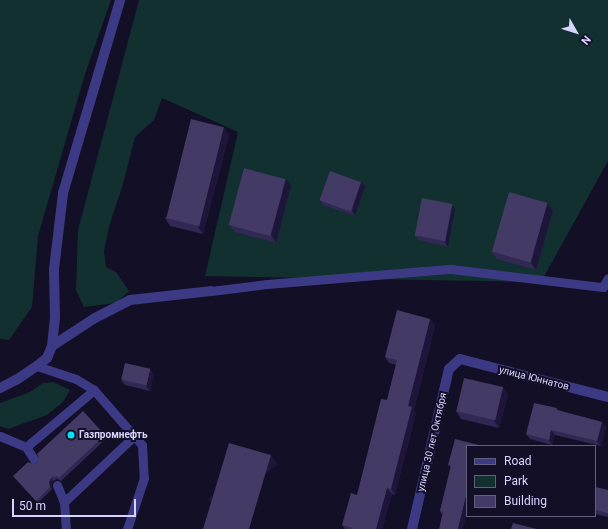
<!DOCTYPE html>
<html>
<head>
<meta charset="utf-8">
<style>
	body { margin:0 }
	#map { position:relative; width:608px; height:529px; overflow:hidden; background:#130f26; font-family:Roboto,sans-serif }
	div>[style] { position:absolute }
	.green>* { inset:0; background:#12302f }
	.lane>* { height:9px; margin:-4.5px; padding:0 4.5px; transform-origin:4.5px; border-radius:4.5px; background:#3d3a85 }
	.street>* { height:10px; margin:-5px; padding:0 5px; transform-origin:5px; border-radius:5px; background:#3d3a85 }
	.wall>* { inset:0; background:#312854 }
	.shaded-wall>* { inset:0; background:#1d163a; transform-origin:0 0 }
	.building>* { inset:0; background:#433a66; transform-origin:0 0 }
	.dots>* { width:11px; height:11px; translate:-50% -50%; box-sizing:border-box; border:2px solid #130f26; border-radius:50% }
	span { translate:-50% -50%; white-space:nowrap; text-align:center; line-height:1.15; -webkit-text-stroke:4px #130f26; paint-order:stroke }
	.street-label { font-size:10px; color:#d9d4ff }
	.poi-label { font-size:10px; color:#d9d4ff; font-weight:700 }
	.left { translate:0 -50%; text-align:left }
	.legend { position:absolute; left:466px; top:445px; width:130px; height:72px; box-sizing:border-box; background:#130f26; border:1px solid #625e7d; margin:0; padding:5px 7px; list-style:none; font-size:12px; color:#d9d4ff }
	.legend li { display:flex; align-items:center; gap:8px; height:20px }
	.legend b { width:20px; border:1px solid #625e7d }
	.north { position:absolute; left:556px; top:12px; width:40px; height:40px; -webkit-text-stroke:3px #130f26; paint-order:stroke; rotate:129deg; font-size:11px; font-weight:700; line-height:16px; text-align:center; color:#d9d4ff }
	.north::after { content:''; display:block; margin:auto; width:14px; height:18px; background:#d9d4ff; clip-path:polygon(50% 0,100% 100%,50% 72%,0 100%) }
	.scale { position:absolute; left:12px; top:499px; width:124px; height:18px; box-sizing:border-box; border:2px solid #d9d4ff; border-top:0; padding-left:5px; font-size:12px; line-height:14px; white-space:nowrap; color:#d9d4ff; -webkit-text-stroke:3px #130f26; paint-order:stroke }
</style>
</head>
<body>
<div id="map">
	<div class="green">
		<i style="clip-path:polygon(0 0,111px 0,85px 74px,38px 236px,32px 307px,9px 340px,0 339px)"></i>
		<i style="clip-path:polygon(139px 0,608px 0,608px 161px,541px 282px,205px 276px,238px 132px,162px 98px,154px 120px,135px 137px,123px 184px,109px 227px,104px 251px,106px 267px,116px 272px,129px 291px,116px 303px,84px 307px,76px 290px,78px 230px)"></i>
		<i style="clip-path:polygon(53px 382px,70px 390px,63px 402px,47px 415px,8px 429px,0 426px,0 403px,30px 392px,43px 383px)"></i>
	</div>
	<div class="lane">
		<i style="left:211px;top:291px;width:56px;rotate:-7.1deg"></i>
		<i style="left:267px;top:284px;width:185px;rotate:-4.7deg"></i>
		<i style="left:451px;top:269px;width:153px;rotate:6.8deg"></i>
		<i style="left:603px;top:287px;width:10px;rotate:-61deg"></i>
		<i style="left:37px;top:366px;width:41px;rotate:18.4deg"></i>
		<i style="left:76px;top:379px;width:21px;rotate:31deg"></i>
		<i style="left:94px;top:390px;width:73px;rotate:48.9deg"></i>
		<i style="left:142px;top:445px;width:33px;rotate:87deg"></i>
		<i style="left:144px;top:478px;width:54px;rotate:108.4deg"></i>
		<i style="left:0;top:436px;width:28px;rotate:23deg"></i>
		<i style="left:26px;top:447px;width:17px;rotate:57deg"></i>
		<i style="left:26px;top:447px;width:89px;rotate:-40deg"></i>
		<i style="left:57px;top:485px;width:18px;rotate:68deg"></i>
		<i style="left:64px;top:502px;width:27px;rotate:86deg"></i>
		<i style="left:64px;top:502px;width:96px;rotate:-43.3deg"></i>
	</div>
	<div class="street">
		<i style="left:52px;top:346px;width:51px;rotate:-33.1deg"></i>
		<i style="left:95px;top:318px;width:39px;rotate:-27deg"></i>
		<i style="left:130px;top:300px;width:81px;rotate:-6.3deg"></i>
		<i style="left:0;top:388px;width:18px;rotate:-27deg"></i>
		<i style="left:16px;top:380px;width:25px;rotate:-34deg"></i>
		<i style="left:37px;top:366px;width:13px;rotate:-39deg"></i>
		<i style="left:47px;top:358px;width:13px;rotate:-67deg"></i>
		<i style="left:52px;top:346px;width:28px;rotate:-84deg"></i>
		<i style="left:55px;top:318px;width:49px;rotate:-91.2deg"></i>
		<i style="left:54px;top:269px;width:77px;rotate:-83.2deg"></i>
		<i style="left:63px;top:193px;width:201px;rotate:-73.5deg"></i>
		<i style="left:412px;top:529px;width:164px;rotate:-77deg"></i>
		<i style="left:449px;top:369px;width:15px;rotate:-42deg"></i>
		<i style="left:460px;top:359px;width:153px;rotate:14.4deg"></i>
	</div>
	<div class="wall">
		<i style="clip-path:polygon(229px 135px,203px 234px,170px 226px,165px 218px)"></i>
		<i style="clip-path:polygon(291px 186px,276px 243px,235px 232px,230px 225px)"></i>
		<i style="clip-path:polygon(365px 187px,355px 216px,323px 205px,320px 200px)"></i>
		<i style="clip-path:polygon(547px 203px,553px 211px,536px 270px,497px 259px,492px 252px)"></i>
		<i style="clip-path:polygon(455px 210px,448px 247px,418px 240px,414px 235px)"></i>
		<i style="clip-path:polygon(430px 319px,435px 325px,414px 410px,416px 413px,395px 495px,392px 494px,382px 529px,345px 529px,342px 525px,357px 495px,387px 400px,396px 365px,389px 363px,385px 357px)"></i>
		<i style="clip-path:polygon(154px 374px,150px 391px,125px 385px,121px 380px)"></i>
		<i style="clip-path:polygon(503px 387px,508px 395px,499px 428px,461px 419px,456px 411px)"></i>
		<i style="clip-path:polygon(557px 408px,558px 410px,602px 422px,606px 427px,601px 446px,555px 435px,552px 445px,530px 439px,526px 434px)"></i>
		<i style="clip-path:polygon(105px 435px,107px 438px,61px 481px,57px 479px,53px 481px,51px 485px,52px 489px,38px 503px,13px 476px,33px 464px)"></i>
		<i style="clip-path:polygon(483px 446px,442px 515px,440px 511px,451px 468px,448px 465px)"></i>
		<i style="clip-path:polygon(595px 487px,608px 490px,608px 517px,595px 514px)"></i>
	</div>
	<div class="shaded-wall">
		<i style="clip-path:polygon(224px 127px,229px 135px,203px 234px,198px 227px)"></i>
		<i style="clip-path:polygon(286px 179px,291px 186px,276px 243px,271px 235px)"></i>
		<i style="clip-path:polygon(361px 182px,365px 187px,355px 216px,352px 211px)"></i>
		<i style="clip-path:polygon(547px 203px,553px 211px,536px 270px,531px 263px)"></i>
		<i style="clip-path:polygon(452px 204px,455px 210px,448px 247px,444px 241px)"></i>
		<i style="clip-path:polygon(430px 319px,435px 325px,414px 410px,416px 413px,395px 495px,391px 489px,408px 406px)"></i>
		<i style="clip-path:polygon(150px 369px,154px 374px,150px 391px,146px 386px)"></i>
		<i style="clip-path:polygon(503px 387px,508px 395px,499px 428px,494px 421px)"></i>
		<i style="clip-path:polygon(602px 422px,606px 427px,601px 446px,597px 441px)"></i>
		<i style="clip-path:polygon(551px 430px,555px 435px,552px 445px,549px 440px)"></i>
		<i style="left:271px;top:455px;width:12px;height:77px;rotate:55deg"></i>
		<i style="clip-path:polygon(51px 478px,53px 481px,51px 485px,52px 489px,50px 487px,49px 482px)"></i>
		<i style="clip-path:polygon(387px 488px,392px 494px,382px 529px,376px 529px)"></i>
		<i style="clip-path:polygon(467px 492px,467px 512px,463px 529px,458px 529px)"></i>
	</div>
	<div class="building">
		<i style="left:191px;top:119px;width:34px;height:102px;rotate:14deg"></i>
		<i style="left:244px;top:168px;width:43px;height:59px;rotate:15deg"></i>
		<i style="left:330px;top:171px;width:33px;height:31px;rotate:20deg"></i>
		<i style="left:509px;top:192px;width:40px;height:62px;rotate:16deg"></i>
		<i style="left:422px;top:198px;width:31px;height:38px;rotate:11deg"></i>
		<i style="clip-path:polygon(397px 310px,430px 319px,408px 406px,412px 407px,399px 457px,391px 489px,387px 488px,376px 529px,352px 529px,352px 528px,342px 525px,351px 493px,357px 495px,381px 399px,387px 400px,397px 360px,385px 357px)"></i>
		<i style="left:125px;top:363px;width:26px;height:17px;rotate:13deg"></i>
		<i style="left:464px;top:378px;width:40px;height:34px;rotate:13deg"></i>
		<i style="clip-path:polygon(534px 403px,557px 408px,556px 410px,602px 422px,597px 441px,551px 430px,549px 440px,526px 434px)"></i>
		<i style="clip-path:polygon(83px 411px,105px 435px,59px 478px,56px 476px,51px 478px,49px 482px,50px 487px,36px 501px,13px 476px,28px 462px,33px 464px,37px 463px,39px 458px,37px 454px)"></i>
		<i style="clip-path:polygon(455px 439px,483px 446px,467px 446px,467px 492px,458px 529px,439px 529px,443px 512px,440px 511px,451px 465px,448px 465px)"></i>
		<i style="clip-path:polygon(229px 443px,271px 455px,249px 529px,203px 529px)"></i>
		<i style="clip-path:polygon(595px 487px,608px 490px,608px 513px,595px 510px)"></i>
		<i style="clip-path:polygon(513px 523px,537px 529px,511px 529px)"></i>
	</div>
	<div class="dots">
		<i style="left:71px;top:435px;background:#00e5ff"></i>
	</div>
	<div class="street-label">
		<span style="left:534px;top:378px;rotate:14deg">улица Юннатов</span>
		<span style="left:432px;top:442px;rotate:-77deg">улица 30 лет Октября</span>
	</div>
	<div class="poi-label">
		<span class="left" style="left:79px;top:435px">Газпромнефть</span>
	</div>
	<ul class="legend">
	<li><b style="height:5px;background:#3d3a85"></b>Road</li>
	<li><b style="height:11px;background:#12302f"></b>Park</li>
	<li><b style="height:11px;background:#433a66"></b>Building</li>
	</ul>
	<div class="north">N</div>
	<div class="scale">50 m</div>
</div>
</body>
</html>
